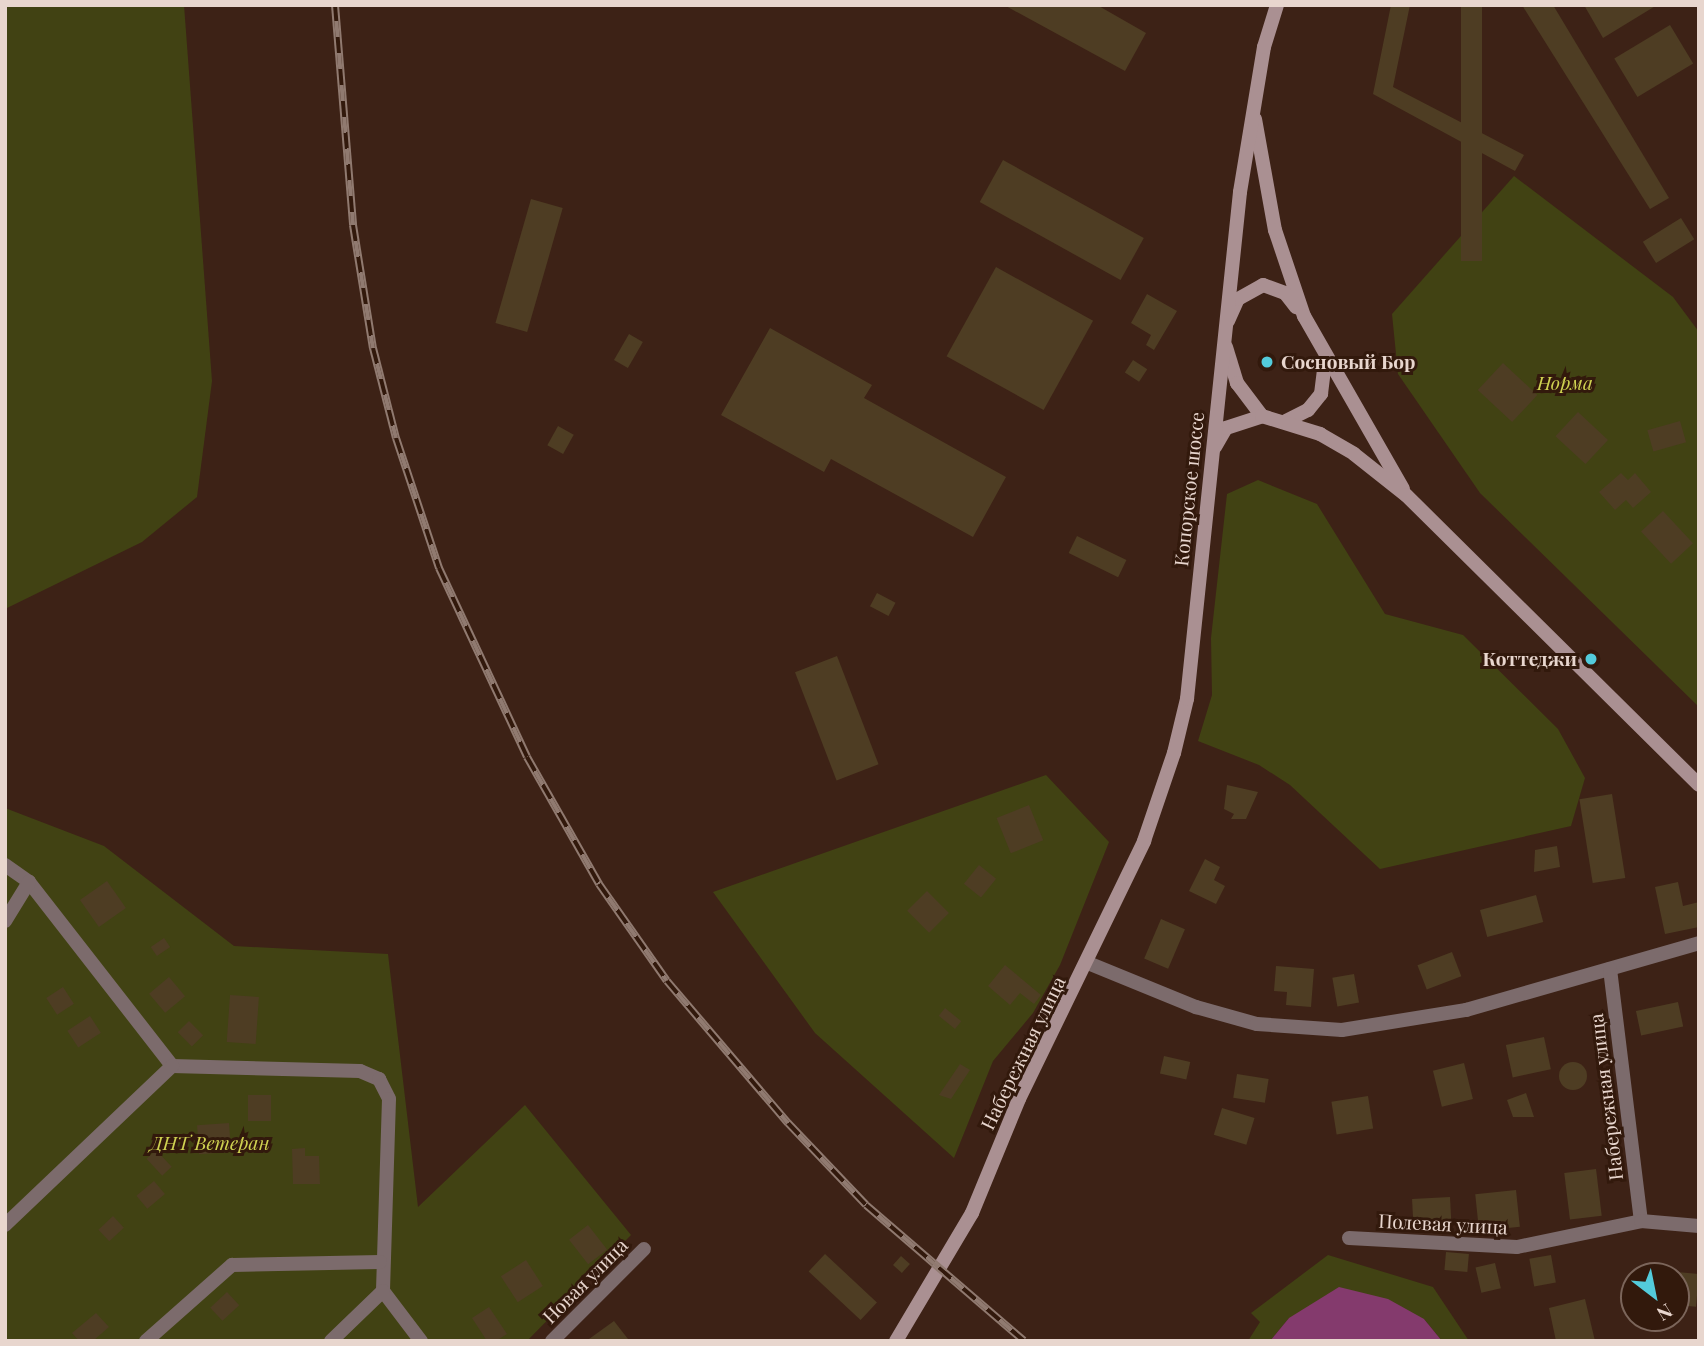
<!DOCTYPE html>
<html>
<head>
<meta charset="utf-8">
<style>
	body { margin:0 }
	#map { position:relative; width:1704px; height:1346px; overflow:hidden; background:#3d2216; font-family:"Playfair Display",serif }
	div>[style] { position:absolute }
	.green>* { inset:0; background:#414213 }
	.water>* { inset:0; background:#843a6d }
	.building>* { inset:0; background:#4e3d23; transform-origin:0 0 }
	.round { border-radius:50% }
	.minor>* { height:14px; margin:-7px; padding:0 7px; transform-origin:7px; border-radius:7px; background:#7c6b6c }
	.secondary>* { height:14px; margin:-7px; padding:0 7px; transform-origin:7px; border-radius:7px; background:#aa9092 }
	.rail>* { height:8px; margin-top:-4px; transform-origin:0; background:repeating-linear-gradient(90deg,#32190c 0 16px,#907a70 0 32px); box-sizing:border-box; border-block:2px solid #907a70 }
	.dots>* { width:19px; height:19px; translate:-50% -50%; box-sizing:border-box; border:4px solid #32190c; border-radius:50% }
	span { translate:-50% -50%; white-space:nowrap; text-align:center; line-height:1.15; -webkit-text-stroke:6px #32190c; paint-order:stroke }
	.poi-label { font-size:19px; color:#e8d6ce; font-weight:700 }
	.left { translate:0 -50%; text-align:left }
	.right { translate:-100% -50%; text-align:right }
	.park-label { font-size:19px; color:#cfd251; font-style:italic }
	.street-label { font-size:19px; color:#e8d6ce }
	.frame { position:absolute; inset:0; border:7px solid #e8d6ce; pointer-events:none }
	.north { position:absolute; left:1620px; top:1262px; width:70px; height:70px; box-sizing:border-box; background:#32190c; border:2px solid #7b655a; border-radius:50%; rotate:148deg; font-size:19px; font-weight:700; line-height:28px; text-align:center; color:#e8d6ce }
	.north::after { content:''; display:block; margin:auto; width:24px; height:32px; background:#53cbdb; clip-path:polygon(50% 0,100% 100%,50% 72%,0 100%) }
</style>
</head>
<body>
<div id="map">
	<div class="green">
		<i style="clip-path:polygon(5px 5px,184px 5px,212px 381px,197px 497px,142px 542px,5px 609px)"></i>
		<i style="clip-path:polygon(1514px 176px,1673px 297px,1699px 332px,1699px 707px,1480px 493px,1398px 374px,1392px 314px)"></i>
		<i style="clip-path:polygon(1258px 480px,1317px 504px,1385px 614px,1463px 635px,1558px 729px,1585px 778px,1571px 826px,1380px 869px,1290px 785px,1259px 765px,1198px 741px,1212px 695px,1211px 638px,1227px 494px)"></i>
		<i style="clip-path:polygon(1046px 775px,1109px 842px,1060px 965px,1033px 1013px,993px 1061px,954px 1158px,815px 1033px,713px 892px)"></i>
		<i style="clip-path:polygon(5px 808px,104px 846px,234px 946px,388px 954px,418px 1207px,525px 1105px,631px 1235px,527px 1341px,5px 1341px)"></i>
		<i style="clip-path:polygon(1328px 1255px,1433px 1287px,1469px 1341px,1442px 1341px,1424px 1319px,1289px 1318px,1270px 1341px,1248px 1341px,1260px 1322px,1251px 1313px)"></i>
	</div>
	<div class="water">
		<i style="clip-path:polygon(1339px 1287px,1388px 1299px,1424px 1319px,1442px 1341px,1270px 1341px,1289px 1318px)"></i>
	</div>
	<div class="building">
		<i style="clip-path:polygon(1004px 5px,1097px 5px,1146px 33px,1125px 71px)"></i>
		<i style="clip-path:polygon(1391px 5px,1410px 5px,1393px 87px,1524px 155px,1515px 171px,1373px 94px)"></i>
		<i style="left:1461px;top:5px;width:21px;height:256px"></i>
		<i style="clip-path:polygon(1522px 5px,1553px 5px,1669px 198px,1650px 209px)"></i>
		<i style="clip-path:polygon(1584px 5px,1657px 5px,1603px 38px)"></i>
		<i style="left:1670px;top:25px;width:45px;height:65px;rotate:59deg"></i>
		<i style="left:1003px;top:160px;width:161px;height:48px;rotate:29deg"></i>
		<i style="left:531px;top:199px;width:33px;height:129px;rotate:16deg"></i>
		<i style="left:1681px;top:218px;width:25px;height:45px;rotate:58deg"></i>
		<i style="left:996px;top:267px;width:111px;height:102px;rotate:29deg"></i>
		<i style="clip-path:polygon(1147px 294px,1177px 311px,1154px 350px,1146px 345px,1151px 335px,1131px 323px)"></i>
		<i style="clip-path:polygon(770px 328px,872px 385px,864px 398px,1006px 477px,973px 537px,831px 459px,824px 472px,721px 415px)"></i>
		<i style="left:629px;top:334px;width:16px;height:30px;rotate:30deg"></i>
		<i style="left:1133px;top:360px;width:17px;height:15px;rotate:33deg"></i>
		<i style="left:1503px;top:363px;width:47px;height:37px;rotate:43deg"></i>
		<i style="left:1578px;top:412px;width:41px;height:33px;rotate:43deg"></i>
		<i style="left:1680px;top:421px;width:22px;height:34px;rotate:74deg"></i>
		<i style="left:558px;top:426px;width:18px;height:22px;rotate:29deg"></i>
		<i style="clip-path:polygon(1621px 473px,1628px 480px,1635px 473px,1651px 492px,1633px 508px,1626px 500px,1615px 510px,1599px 492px)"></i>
		<i style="left:1663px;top:511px;width:44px;height:30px;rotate:47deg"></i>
		<i style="left:1077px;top:536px;width:55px;height:19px;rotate:26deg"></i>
		<i style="left:877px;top:593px;width:21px;height:15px;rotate:28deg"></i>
		<i style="left:837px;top:656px;width:116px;height:45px;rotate:69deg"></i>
		<i style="clip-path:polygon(1227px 785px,1258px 792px,1246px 819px,1231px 819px,1234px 814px,1224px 809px)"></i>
		<i style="left:1612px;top:794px;width:85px;height:33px;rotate:81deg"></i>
		<i style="left:1029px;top:805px;width:38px;height:35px;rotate:68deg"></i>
		<i style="clip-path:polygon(1557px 846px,1560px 867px,1534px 872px,1535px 850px)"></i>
		<i style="clip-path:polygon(1205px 859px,1220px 867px,1214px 880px,1225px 886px,1216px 904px,1189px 891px)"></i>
		<i style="left:979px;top:865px;width:22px;height:24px;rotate:39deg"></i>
		<i style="left:107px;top:881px;width:33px;height:33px;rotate:55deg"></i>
		<i style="clip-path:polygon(1678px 882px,1683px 906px,1699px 902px,1699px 927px,1665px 934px,1655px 887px)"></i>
		<i style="left:927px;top:891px;width:31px;height:28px;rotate:45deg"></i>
		<i style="left:1536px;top:895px;width:28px;height:58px;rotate:75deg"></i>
		<i style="left:1161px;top:919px;width:26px;height:43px;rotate:23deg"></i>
		<i style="left:164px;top:938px;width:11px;height:16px;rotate:56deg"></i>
		<i style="left:1452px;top:952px;width:26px;height:37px;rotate:69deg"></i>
		<i style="clip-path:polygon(1005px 965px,1041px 995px,1034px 1004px,1020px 993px,1010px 1005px,988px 986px)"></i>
		<i style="clip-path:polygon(1276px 966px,1314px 969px,1311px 1007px,1286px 1005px,1287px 992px,1274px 991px)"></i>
		<i style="left:1354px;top:974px;width:29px;height:22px;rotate:80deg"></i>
		<i style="left:169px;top:977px;width:25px;height:26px;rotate:50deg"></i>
		<i style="left:63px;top:987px;width:20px;height:20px;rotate:57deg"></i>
		<i style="left:230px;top:995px;width:29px;height:47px;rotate:4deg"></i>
		<i style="left:1678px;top:1002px;width:25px;height:43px;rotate:78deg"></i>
		<i style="left:945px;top:1008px;width:21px;height:10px;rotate:39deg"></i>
		<i style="left:90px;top:1016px;width:20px;height:27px;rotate:57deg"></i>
		<i style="left:189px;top:1021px;width:20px;height:16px;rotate:45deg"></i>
		<i style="left:1544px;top:1037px;width:33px;height:39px;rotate:78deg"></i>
		<i style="left:1164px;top:1056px;width:27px;height:18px;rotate:13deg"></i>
		<i class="round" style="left:1559px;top:1062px;width:28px;height:28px"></i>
		<i style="left:1464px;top:1063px;width:37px;height:32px;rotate:76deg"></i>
		<i style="clip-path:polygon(960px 1064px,970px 1070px,951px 1099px,939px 1095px)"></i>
		<i style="left:1237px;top:1074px;width:32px;height:24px;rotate:9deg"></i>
		<i style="clip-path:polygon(1526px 1093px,1534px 1117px,1513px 1117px,1507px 1100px)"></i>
		<i style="left:248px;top:1095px;width:23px;height:26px"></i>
		<i style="left:1368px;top:1096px;width:33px;height:37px;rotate:81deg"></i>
		<i style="left:1222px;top:1108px;width:34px;height:28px;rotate:17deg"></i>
		<i style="left:229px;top:1123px;width:29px;height:32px;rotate:86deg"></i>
		<i style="clip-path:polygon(305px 1148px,305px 1156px,319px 1156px,320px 1184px,293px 1184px,292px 1149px)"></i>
		<i style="left:156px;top:1150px;width:23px;height:13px;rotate:47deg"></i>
		<i style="left:1596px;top:1169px;width:47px;height:32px;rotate:83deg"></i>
		<i style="left:154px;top:1181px;width:17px;height:23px;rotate:50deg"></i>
		<i style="left:1516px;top:1190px;width:37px;height:41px;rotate:84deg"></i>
		<i style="left:1450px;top:1197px;width:33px;height:38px;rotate:87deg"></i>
		<i style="left:113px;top:1216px;width:16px;height:20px;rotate:47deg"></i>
		<i style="left:588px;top:1225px;width:31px;height:24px;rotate:52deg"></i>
		<i style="left:1446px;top:1252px;width:23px;height:18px;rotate:5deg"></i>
		<i style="left:825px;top:1254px;width:71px;height:24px;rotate:43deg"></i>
		<i style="left:1551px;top:1255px;width:28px;height:22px;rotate:80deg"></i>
		<i style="left:901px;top:1256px;width:12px;height:12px;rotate:42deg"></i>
		<i style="left:526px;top:1260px;width:31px;height:30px;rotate:57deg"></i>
		<i style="left:1495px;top:1263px;width:26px;height:20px;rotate:77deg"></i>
		<i style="left:1677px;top:1272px;width:22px;height:33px;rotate:5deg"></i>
		<i style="left:227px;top:1292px;width:18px;height:23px;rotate:47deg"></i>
		<i style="clip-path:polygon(1585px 1299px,1595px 1341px,1556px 1341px,1549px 1308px)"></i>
		<i style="clip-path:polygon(489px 1307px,507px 1334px,496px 1341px,487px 1341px,472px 1318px)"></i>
		<i style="clip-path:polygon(96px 1313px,109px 1327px,94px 1340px,79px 1341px,72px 1333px)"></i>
		<i style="clip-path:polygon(614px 1321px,628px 1339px,591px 1341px,589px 1339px)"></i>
	</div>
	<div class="minor">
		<i style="left:5px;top:865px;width:29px;rotate:35deg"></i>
		<i style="left:29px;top:882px;width:233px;rotate:52.1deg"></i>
		<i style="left:172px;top:1066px;width:188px;rotate:1.5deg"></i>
		<i style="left:360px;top:1071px;width:21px;rotate:23deg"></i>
		<i style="left:379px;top:1079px;width:22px;rotate:63deg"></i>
		<i style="left:389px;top:1099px;width:192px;rotate:91.8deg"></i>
		<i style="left:383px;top:1291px;width:63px;rotate:52.8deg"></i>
		<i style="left:5px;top:921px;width:46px;rotate:-58.4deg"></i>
		<i style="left:1088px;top:963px;width:117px;rotate:22.2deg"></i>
		<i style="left:1196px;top:1007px;width:63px;rotate:15.6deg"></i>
		<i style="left:1257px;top:1024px;width:85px;rotate:4deg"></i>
		<i style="left:1342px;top:1030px;width:126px;rotate:-9.2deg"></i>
		<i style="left:1466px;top:1010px;width:242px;rotate:-16deg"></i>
		<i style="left:1610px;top:969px;width:254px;rotate:83deg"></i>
		<i style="left:5px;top:1225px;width:231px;rotate:-43.6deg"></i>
		<i style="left:1349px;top:1238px;width:168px;rotate:3.1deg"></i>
		<i style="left:1517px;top:1247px;width:127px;rotate:-11.8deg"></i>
		<i style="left:1641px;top:1221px;width:58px;rotate:4.9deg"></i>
		<i style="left:146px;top:1341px;width:115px;rotate:-41.5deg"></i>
		<i style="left:232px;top:1265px;width:148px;rotate:-1.2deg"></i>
		<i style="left:331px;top:1341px;width:72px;rotate:-43.9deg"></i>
		<i style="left:552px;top:1341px;width:130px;rotate:-45deg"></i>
	</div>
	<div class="secondary">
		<i style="left:1255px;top:119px;width:113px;rotate:79.8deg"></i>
		<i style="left:1275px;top:230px;width:91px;rotate:71.4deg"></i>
		<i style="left:1304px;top:316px;width:199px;rotate:60.2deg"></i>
		<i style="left:1228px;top:321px;width:24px;rotate:-66deg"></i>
		<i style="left:1238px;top:299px;width:29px;rotate:-29deg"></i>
		<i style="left:1263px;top:285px;width:23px;rotate:20deg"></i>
		<i style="left:1285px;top:293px;width:18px;rotate:52deg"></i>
		<i style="left:1226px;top:347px;width:38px;rotate:73deg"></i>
		<i style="left:1237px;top:383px;width:41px;rotate:52.9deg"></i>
		<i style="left:1286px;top:421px;width:25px;rotate:-27deg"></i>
		<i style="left:1308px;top:410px;width:21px;rotate:-51deg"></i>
		<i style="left:1321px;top:394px;width:34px;rotate:-83deg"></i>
		<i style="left:1215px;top:447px;width:22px;rotate:-60deg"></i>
		<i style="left:1226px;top:428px;width:38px;rotate:-18deg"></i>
		<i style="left:1262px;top:416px;width:61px;rotate:17.2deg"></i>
		<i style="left:1320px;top:434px;width:39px;rotate:30deg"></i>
		<i style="left:1354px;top:454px;width:66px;rotate:38.3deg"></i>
		<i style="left:1406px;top:495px;width:412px;rotate:44.7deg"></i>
		<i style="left:896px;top:1341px;width:149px;rotate:-59.3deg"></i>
		<i style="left:972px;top:1213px;width:123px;rotate:-67.6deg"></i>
		<i style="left:1019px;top:1099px;width:287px;rotate:-64.1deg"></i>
		<i style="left:1144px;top:841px;width:93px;rotate:-71.2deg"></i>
		<i style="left:1174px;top:753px;width:56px;rotate:-76.5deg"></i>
		<i style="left:1187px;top:699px;width:510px;rotate:-84.03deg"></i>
		<i style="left:1240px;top:192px;width:147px;rotate:-80.6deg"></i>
		<i style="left:1264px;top:47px;width:44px;rotate:-72.8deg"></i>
	</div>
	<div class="rail">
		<i style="left:335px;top:5px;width:221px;rotate:85.3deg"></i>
		<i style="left:353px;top:225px;width:125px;rotate:80.8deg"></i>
		<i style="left:373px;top:348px;width:93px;rotate:75.7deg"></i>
		<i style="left:396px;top:438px;width:137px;rotate:71.7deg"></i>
		<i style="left:439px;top:568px;width:208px;rotate:65deg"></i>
		<i style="left:527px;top:757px;width:146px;rotate:60.4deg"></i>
		<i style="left:599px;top:884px;width:118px;rotate:55deg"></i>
		<i style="left:667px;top:981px;width:187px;rotate:49.6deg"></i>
		<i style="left:788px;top:1123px;width:113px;rotate:46.4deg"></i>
		<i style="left:866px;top:1205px;width:208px;rotate:40.7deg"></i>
	</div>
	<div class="dots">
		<i style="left:1267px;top:362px;background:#53cbdb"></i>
		<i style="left:1591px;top:659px;background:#53cbdb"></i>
	</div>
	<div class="poi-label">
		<span class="left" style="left:1281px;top:362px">Сосновый Бор</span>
		<span class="right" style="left:1577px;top:659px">Коттеджи</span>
	</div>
	<div class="park-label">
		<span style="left:1565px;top:383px">Норма</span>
		<span style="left:210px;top:1143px">ДНТ Ветеран</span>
	</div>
	<div class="street-label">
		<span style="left:1189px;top:489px;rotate:-84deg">Копорское шоссе</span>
		<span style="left:1023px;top:1053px;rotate:-64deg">Набережная улица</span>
		<span style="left:1606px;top:1097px;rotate:-97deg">Набережная улица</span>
		<span style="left:1443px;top:1224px;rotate:3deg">Полевая улица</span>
		<span style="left:585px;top:1281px;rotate:-45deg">Новая улица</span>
	</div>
	<div class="frame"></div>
	<div class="north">N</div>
</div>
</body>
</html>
